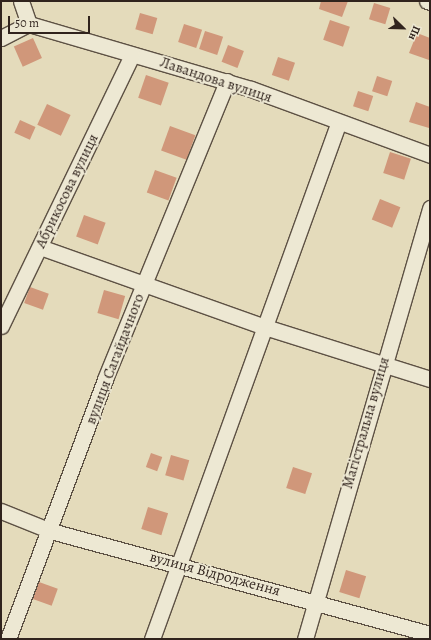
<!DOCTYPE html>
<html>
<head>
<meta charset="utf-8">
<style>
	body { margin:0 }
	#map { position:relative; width:431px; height:640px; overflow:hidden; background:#e4dbbb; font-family:Alegreya,serif }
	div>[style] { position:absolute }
	.building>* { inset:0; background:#d0977a; transform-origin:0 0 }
	.roads { filter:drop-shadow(1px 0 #5d5144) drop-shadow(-1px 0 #5d5144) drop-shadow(0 1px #5d5144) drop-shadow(0 -1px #5d5144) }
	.minor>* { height:15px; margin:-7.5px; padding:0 7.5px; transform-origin:7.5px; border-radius:7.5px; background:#ede8d3 }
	span { translate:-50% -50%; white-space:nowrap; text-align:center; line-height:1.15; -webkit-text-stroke:3.5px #ede8d3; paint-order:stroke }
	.street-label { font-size:15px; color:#30231d }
	.frame { position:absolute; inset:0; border:2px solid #30231d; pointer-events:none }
	.north { position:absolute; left:383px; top:8px; width:40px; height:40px; -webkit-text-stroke:3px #ede8d3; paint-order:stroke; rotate:113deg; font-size:11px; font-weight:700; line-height:16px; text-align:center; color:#30231d }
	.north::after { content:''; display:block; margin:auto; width:14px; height:18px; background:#30231d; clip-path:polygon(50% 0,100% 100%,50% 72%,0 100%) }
	.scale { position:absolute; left:8px; top:16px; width:82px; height:18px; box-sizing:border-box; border:2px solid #30231d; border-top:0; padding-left:5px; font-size:12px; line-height:14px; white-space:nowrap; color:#30231d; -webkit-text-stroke:3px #ede8d3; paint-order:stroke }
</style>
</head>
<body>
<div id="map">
	<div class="building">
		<i style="clip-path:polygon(321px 1px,348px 1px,342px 17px,319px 9px)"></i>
		<i style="left:374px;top:3px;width:17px;height:17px;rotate:17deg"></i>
		<i style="left:140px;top:13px;width:18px;height:17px;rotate:16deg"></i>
		<i style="left:330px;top:20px;width:21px;height:21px;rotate:19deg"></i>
		<i style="left:184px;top:24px;width:19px;height:19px;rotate:18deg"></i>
		<i style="left:205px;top:31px;width:19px;height:19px;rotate:18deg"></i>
		<i style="clip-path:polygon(417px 33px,430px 38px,429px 60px,409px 53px)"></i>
		<i style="left:33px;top:38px;width:22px;height:21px;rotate:66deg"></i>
		<i style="left:228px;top:45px;width:17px;height:18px;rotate:21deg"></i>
		<i style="left:278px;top:57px;width:18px;height:19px;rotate:19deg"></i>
		<i style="left:146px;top:75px;width:24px;height:24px;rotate:19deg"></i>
		<i style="left:377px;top:76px;width:16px;height:16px;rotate:18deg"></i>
		<i style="left:358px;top:91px;width:16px;height:16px;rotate:18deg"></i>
		<i style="clip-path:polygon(416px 102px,430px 107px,429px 128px,409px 122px)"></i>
		<i style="left:47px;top:104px;width:26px;height:23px;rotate:25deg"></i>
		<i style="left:20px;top:120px;width:17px;height:14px;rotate:24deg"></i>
		<i style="left:170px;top:126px;width:27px;height:26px;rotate:20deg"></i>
		<i style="left:390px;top:152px;width:22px;height:22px;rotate:18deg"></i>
		<i style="left:155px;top:170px;width:23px;height:24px;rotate:20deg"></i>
		<i style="left:380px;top:199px;width:22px;height:22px;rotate:22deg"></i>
		<i style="left:84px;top:215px;width:23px;height:23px;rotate:20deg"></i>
		<i style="left:30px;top:287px;width:20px;height:17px;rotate:20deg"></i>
		<i style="left:104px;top:290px;width:22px;height:24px;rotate:16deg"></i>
		<i style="left:151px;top:453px;width:12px;height:15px;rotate:20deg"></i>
		<i style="left:171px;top:455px;width:19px;height:21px;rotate:16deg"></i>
		<i style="left:293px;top:467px;width:20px;height:22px;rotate:18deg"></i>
		<i style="left:148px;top:507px;width:21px;height:23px;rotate:17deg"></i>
		<i style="left:346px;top:570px;width:21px;height:23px;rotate:17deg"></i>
		<i style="left:39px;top:582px;width:20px;height:18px;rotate:20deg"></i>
	</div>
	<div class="roads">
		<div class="minor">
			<i style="left:21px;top:1px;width:24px;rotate:71deg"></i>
			<i style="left:427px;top:1px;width:3px;rotate:18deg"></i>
			<i style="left:1px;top:38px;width:31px;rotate:-27deg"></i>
			<i style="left:29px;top:24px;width:231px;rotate:16.3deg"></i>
			<i style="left:251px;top:89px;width:191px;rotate:20.2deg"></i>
			<i style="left:40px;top:247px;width:239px;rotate:19.6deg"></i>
			<i style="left:265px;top:327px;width:173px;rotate:17.5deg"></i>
			<i style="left:1px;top:326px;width:301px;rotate:-64.2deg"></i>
			<i style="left:1px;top:511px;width:54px;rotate:21.8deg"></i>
			<i style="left:51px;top:531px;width:393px;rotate:15.2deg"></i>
			<i style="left:8px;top:639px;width:278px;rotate:-69.5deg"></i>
			<i style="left:105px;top:379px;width:322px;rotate:-67.7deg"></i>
			<i style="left:152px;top:639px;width:548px;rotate:-70.14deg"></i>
			<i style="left:305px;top:639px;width:449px;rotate:-73.8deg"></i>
		</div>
	</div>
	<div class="street-label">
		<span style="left:216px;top:80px;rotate:18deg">Лавандова вулиця</span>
		<span style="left:67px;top:191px;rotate:-64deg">Абрикосова вулиця</span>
		<span style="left:115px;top:359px;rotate:-69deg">вулиця Сагайдачного</span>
		<span style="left:366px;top:423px;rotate:-74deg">Магістральна вулиця</span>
		<span style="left:215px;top:574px;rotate:15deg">вулиця Відродження</span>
	</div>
	<div class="frame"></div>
	<div class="north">Пн</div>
	<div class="scale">50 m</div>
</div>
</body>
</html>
